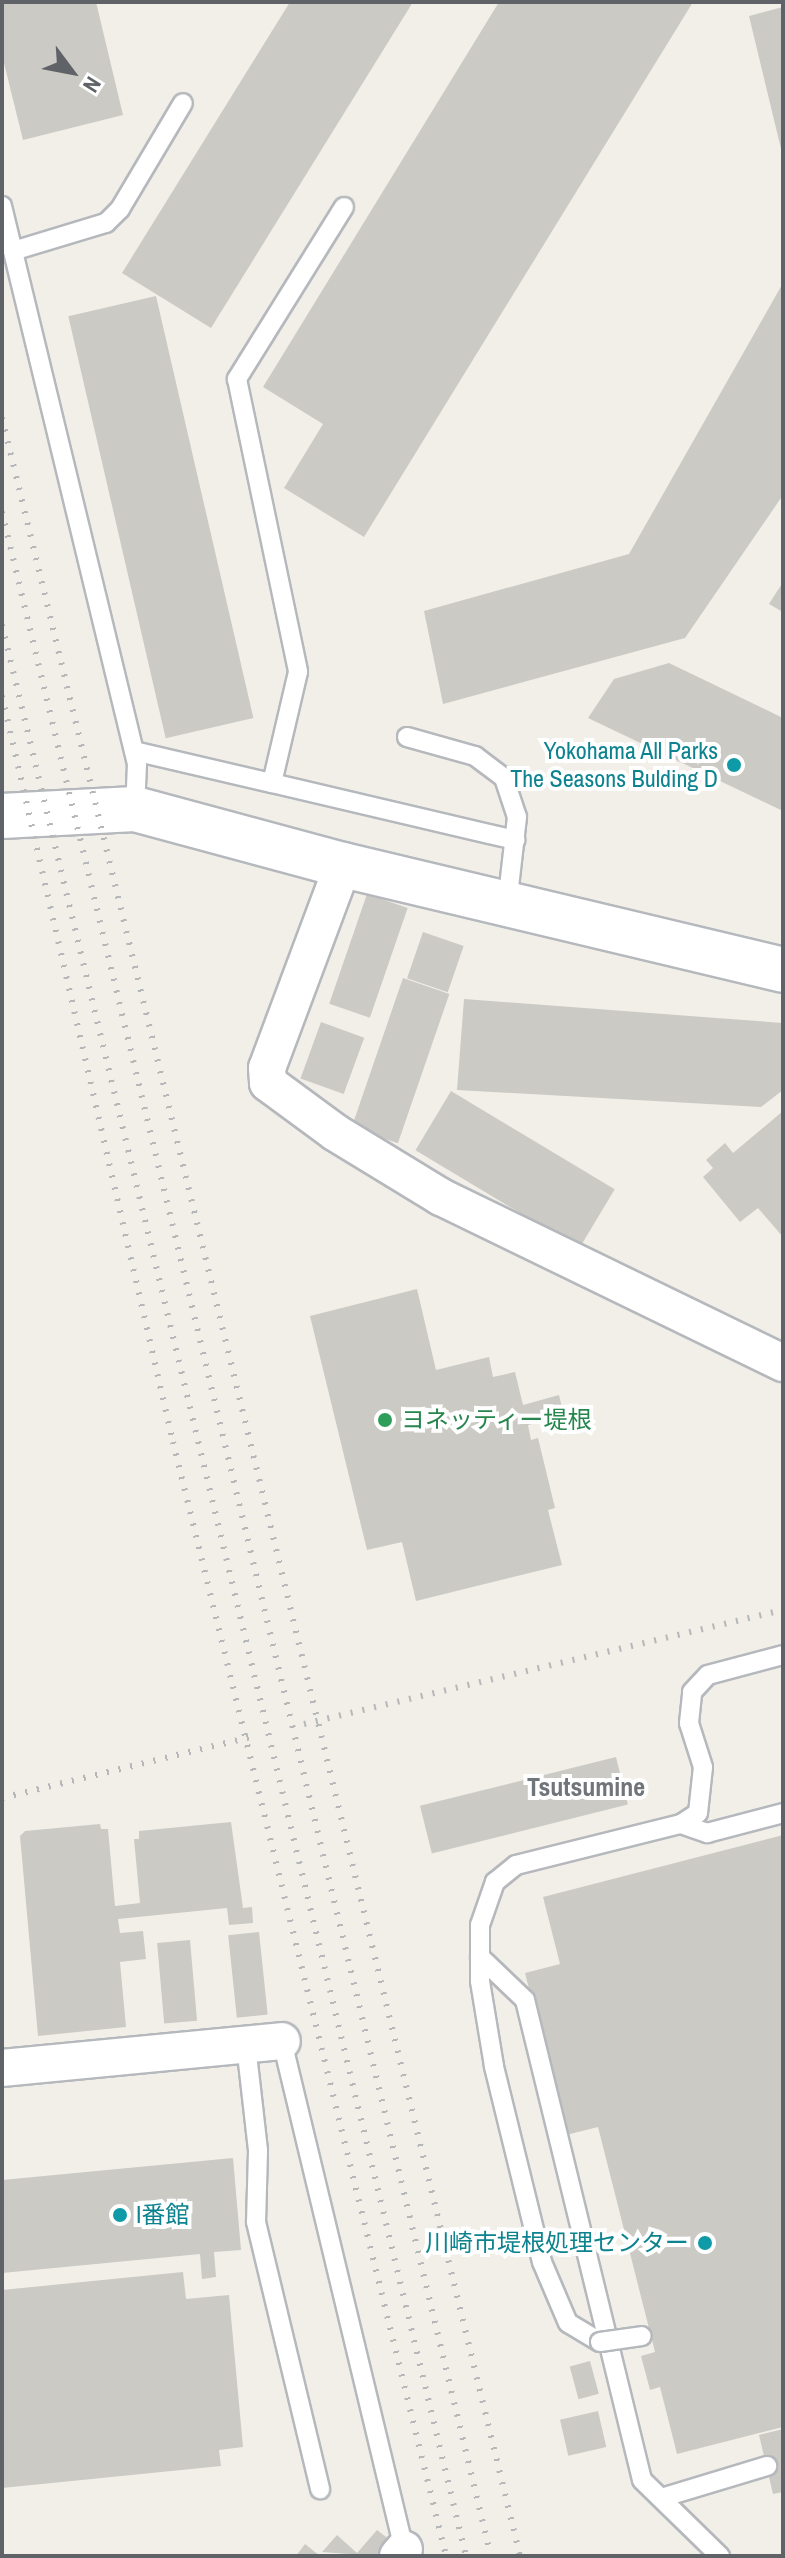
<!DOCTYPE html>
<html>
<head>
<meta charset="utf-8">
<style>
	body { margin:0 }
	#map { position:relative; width:785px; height:2558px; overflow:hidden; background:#f1efe8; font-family:"Archivo Narrow","Noto Sans JP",sans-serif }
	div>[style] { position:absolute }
	.building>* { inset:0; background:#cccac5; transform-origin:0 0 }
	.roads { filter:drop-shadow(2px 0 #b5b8bc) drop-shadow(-2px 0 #b5b8bc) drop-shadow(0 2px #b5b8bc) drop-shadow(0 -2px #b5b8bc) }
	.lane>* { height:18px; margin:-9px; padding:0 9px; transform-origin:9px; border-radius:9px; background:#fff }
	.street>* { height:36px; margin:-18px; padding:0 18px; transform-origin:18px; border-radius:18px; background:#fff }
	.secondary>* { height:44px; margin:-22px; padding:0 22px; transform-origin:22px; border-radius:22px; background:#fff }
	.rail>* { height:6px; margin-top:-3px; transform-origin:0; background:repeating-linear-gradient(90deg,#b6b7b8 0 2px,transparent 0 12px) }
	.bridges { filter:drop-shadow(2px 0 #b5b8bc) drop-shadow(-2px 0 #b5b8bc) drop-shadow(0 2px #b5b8bc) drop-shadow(0 -2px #b5b8bc) }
	.lane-bridge>* { height:18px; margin:-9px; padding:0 9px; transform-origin:9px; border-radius:9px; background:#fff }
	.dots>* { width:22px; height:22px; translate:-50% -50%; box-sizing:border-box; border:4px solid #fff; border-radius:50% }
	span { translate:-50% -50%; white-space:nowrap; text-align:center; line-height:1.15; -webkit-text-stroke:8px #fff; paint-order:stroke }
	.culture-label { font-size:24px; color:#0d838f }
	.right { translate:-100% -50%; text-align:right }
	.left { translate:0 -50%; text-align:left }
	.leisure-label { font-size:24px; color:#27864d }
	.neighbourhood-label { font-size:26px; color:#70757a; font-weight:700 }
	.frame { position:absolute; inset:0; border:4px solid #5f6368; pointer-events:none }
	.north { position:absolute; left:32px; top:32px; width:80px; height:80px; -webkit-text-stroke:6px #fff; paint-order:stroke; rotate:122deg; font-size:22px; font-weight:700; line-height:32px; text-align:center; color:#5f6368 }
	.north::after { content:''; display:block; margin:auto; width:28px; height:36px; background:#5f6368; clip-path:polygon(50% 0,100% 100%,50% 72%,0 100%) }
</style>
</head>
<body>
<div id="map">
	<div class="building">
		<i style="clip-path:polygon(2px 2px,96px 2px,123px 115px,23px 140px,2px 55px)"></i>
		<i style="clip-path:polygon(290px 2px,413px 2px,211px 328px,122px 273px)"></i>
		<i style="clip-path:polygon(499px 2px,693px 2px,364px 537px,284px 488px,323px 424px,263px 387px)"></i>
		<i style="clip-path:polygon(783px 7px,783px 153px,782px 153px,749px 16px)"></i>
		<i style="clip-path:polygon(783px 283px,783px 495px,685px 638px,443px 704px,424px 611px,629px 554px)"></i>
		<i style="left:156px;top:296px;width:433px;height:90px;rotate:77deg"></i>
		<i style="clip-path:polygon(783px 582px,783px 612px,769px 604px)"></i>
		<i style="clip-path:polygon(669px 663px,783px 718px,783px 811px,588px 718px,614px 679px)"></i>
		<i style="left:367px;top:894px;width:43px;height:116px;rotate:19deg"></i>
		<i style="left:423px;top:932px;width:43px;height:49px;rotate:19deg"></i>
		<i style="left:403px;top:978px;width:49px;height:158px;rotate:19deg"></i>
		<i style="clip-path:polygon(464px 999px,783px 1023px,783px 1090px,761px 1107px,457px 1090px)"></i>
		<i style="left:321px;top:1022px;width:46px;height:60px;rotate:20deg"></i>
		<i style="left:451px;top:1091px;width:191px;height:69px;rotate:31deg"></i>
		<i style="clip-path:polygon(783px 1111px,783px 1237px,758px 1208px,740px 1222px,703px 1177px,713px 1168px,706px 1160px,725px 1143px,733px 1153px)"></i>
		<i style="clip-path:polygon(417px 1289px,436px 1370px,489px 1357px,493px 1377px,515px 1372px,523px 1405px,559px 1395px,564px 1416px,528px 1425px,531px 1440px,538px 1438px,555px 1508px,548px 1510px,562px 1565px,416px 1601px,402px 1542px,367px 1550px,310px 1316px)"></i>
		<i style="left:616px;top:1757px;width:49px;height:202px;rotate:76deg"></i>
		<i style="clip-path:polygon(231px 1822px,243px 1908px,252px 1907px,253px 1923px,229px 1925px,227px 1908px,118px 1919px,120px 1933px,143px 1931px,146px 1959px,120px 1962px,126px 2027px,38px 2036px,20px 1836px,25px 1831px,100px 1824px,101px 1829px,108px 1829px,115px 1906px,140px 1903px,134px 1839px,139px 1839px,139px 1831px)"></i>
		<i style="clip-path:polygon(783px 1835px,783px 2427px,677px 2454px,660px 2387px,650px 2390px,641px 2356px,655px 2352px,598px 2127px,566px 2135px,525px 1973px,560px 1964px,543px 1897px)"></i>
		<i style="left:259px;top:1932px;width:83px;height:31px;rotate:84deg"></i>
		<i style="left:190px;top:1940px;width:81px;height:33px;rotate:85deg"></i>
		<i style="clip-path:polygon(233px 2158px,241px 2250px,214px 2252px,216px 2277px,202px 2279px,200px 2254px,2px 2273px,2px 2180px)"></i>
		<i style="clip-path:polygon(183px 2272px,186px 2299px,229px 2295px,243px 2447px,219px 2450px,221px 2466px,2px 2488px,2px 2290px)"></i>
		<i style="left:590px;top:2361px;width:34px;height:21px;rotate:75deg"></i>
		<i style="left:598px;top:2411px;width:37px;height:39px;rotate:77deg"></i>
		<i style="clip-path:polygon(783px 2429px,783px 2492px,773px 2494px,759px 2435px)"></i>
		<i style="clip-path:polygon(377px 2530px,390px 2540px,376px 2556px,322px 2552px,337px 2535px,357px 2553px)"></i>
		<i style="clip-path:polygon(305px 2544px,320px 2556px,296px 2556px)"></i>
	</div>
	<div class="roads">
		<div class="lane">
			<i style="left:2px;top:206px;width:574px;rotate:76.4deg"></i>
			<i style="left:137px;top:764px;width:45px;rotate:92.5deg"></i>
			<i style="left:344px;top:207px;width:203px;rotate:121.9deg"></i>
			<i style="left:237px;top:379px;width:299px;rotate:78.2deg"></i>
			<i style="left:298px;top:672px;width:114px;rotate:103.2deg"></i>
			<i style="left:272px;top:783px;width:250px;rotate:13.2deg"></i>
			<i style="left:13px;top:251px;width:97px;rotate:-16.8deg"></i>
			<i style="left:106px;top:223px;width:20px;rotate:-45deg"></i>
			<i style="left:120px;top:209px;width:123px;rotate:-59.3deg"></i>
			<i style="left:407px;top:737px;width:71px;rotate:15.6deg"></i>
			<i style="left:475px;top:756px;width:36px;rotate:37deg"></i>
			<i style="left:504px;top:778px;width:41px;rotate:71.6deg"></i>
			<i style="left:517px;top:817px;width:89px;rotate:96.5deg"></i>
			<i style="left:134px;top:751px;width:142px;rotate:13.1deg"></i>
			<i style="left:681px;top:1824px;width:28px;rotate:19deg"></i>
			<i style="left:707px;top:1833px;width:79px;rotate:-14.7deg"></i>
			<i style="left:480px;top:1957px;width:62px;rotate:43.7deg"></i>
			<i style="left:525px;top:2000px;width:494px;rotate:76.3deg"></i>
			<i style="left:642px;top:2480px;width:109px;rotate:44.3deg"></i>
			<i style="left:282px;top:2041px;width:522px;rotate:76.5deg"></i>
			<i style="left:246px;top:2045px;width:107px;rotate:83.5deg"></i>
			<i style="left:258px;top:2151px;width:71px;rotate:91.6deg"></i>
			<i style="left:256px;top:2222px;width:275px;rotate:76.5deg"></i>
			<i style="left:600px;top:2342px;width:37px;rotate:-149deg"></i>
			<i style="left:568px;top:2323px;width:66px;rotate:-113.1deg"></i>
			<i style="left:542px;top:2262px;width:202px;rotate:-103.8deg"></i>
			<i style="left:494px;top:2066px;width:86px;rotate:-99.4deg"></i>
			<i style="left:480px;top:1981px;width:56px;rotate:-90deg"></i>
			<i style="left:480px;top:1925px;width:46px;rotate:-70.8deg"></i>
			<i style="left:495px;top:1882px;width:27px;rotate:-39deg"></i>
			<i style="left:516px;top:1865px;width:170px;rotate:-14deg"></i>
			<i style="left:681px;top:1824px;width:20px;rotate:-33deg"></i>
			<i style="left:698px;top:1813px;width:46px;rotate:-83.8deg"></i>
			<i style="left:703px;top:1767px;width:46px;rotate:-107.7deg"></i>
			<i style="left:689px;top:1723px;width:31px;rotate:-84deg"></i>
			<i style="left:692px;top:1692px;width:23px;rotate:-47deg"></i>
			<i style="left:708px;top:1675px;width:78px;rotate:-14.9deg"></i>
			<i style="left:661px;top:2498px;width:111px;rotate:-16.8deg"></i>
		</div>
		<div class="street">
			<i style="left:343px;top:865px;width:217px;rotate:110.5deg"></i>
			<i style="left:267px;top:1068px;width:15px;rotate:86deg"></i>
			<i style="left:268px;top:1083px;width:84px;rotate:36.3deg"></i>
			<i style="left:336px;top:1133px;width:123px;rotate:31.4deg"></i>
			<i style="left:441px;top:1197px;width:380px;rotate:25.9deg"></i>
			<i style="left:2px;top:2068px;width:281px;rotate:-5.5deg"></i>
			<i style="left:398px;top:2556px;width:9px;rotate:-49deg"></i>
		</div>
		<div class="secondary">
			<i style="left:2px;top:816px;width:133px;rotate:-3deg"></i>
			<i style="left:135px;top:809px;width:215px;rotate:15.1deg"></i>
			<i style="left:343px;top:865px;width:452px;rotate:13.4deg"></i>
		</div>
	</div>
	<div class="rail">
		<i style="left:2px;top:418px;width:2200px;rotate:76.38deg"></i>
		<i style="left:2px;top:512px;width:2102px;rotate:76.55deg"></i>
		<i style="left:2px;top:625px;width:1986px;rotate:76.49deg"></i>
		<i style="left:2px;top:696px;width:765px;rotate:77.09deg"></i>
		<i style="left:173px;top:1442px;width:1147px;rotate:76.23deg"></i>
		<i style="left:304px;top:1724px;width:492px;rotate:-13.4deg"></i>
		<i style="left:2px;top:1798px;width:260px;rotate:-13.8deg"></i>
	</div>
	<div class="bridges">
		<div class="lane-bridge">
			<i style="left:600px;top:2342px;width:42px;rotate:-8.1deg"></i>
		</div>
	</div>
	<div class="dots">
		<i style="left:734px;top:765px;background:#0f9aa8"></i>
		<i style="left:385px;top:1420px;background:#2e9e5b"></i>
		<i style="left:120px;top:2215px;background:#0f9aa8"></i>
		<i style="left:705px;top:2243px;background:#0f9aa8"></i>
	</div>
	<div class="culture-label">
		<span class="right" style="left:718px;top:765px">Yokohama All Parks<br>The Seasons Bulding D</span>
		<span class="left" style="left:136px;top:2215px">I番館</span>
		<span class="right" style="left:689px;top:2243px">川崎市堤根処理センター</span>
	</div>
	<div class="leisure-label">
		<span class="left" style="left:401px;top:1420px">ヨネッティー堤根</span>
	</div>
	<div class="neighbourhood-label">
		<span style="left:586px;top:1787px">Tsutsumine</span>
	</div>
	<div class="frame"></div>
	<div class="north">N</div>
</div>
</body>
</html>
